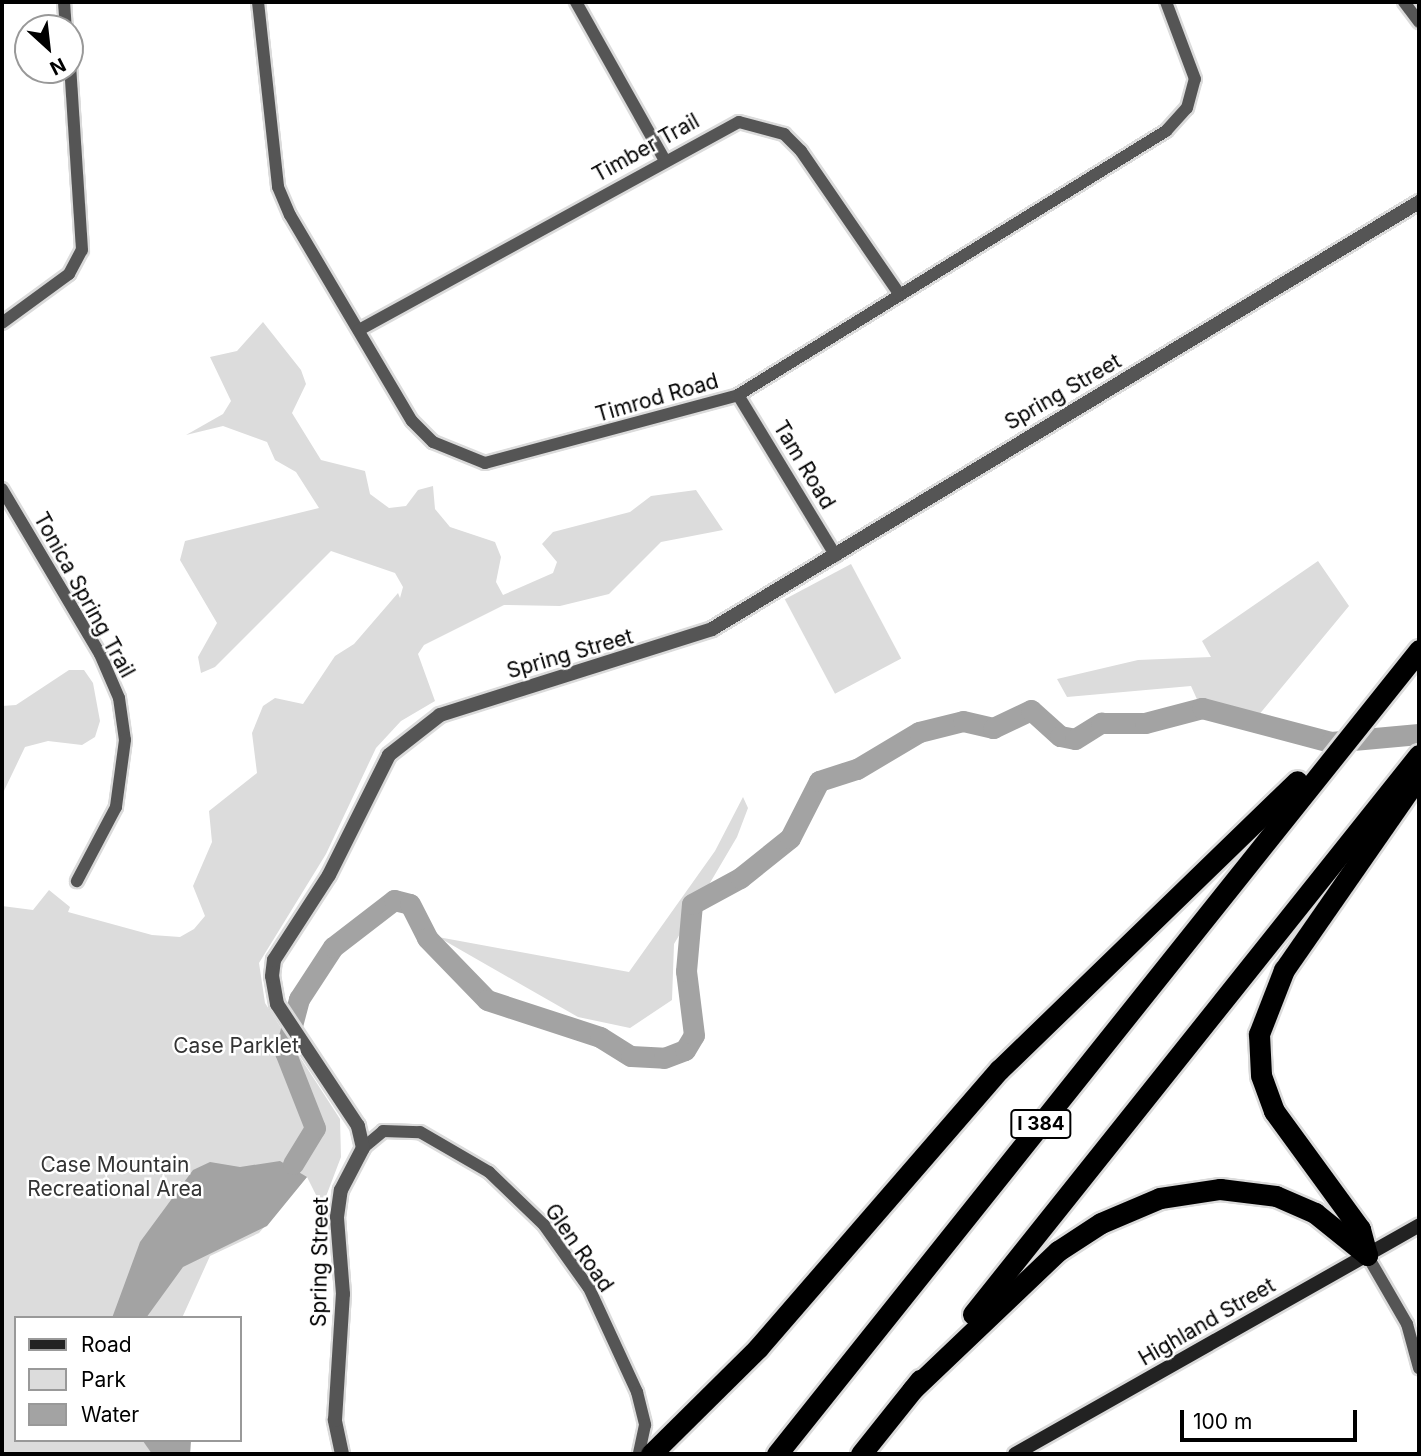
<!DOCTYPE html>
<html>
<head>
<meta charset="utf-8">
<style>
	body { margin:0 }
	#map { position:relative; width:1421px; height:1456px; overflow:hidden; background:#fff; font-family:Inter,sans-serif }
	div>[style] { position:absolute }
	.green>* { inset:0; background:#dcdcdc; transform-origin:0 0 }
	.water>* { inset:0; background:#a3a3a3 }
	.river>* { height:21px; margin:-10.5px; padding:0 10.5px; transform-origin:10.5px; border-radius:10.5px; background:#a3a3a3 }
	.roads { filter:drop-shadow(2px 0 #dbdbdb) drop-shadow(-2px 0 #dbdbdb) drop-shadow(0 2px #dbdbdb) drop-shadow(0 -2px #dbdbdb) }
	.minor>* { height:12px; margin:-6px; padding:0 6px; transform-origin:6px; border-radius:6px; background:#555 }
	.tertiary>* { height:14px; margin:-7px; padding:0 7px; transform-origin:7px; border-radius:7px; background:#555 }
	.secondary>* { height:14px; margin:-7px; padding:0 7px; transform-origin:7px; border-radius:7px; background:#222 }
	.motorway>* { height:21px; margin:-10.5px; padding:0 10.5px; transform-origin:10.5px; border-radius:10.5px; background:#000 }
	span { translate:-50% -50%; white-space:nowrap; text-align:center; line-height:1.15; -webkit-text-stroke:5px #fff; paint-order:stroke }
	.shield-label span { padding:2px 5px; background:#fff; border:2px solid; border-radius:5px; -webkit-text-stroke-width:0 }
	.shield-label { font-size:19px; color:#000; font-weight:700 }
	.street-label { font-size:21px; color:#000 }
	.park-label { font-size:21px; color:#333 }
	.frame { position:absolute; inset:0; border:4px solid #000; pointer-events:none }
	.legend { position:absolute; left:14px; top:1316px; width:228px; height:126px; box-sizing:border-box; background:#fff; border:2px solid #999; margin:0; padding:9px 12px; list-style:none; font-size:21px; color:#000 }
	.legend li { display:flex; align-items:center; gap:14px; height:35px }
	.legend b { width:35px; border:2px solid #999 }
	.north { position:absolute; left:14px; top:14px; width:70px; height:70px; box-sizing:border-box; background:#fff; border:2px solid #999; border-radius:50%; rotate:153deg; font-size:19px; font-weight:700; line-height:28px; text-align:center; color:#000 }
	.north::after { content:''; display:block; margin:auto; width:24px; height:32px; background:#000; clip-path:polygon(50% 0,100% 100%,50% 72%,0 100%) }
	.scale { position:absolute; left:1180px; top:1410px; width:177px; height:32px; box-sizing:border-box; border:4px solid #000; border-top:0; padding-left:9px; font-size:21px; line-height:24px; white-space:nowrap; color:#000; -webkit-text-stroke:5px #fff; paint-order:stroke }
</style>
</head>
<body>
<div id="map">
	<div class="green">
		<i style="clip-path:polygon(263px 322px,301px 370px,306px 384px,292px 413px,321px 460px,365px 471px,370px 494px,389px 508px,406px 506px,418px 490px,433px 486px,435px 509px,450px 527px,495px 542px,501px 557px,496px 582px,503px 595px,553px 573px,557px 562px,542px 544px,553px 532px,630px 512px,651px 496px,696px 490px,723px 530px,661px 542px,609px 594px,560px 606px,504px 605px,424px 645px,418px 654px,435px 701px,401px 721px,376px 748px,326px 854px,259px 963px,265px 1003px,340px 1119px,341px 1157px,322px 1207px,307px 1177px,259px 1233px,210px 1256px,182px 1318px,16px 1318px,16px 1440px,191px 1440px,190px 1454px,2px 1454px,2px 906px,33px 910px,49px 890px,70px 907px,68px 912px,152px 935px,180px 937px,194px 929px,205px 916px,193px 886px,212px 842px,209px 811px,257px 773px,252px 733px,263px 706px,275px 698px,303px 704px,335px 656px,354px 644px,398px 593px,400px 598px,403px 587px,395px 573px,331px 551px,215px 667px,201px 673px,198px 657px,217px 623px,180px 560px,185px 541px,319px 508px,296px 472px,275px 460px,267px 442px,223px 426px,186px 435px,223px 414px,231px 401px,210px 357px,237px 351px)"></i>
		<i style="clip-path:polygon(1318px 561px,1349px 606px,1248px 728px,1205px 717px,1191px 686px,1067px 697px,1057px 679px,1138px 660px,1211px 657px,1202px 641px)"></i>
		<i style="left:851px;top:564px;width:107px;height:75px;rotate:62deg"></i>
		<i style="clip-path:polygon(69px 670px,84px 670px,93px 683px,100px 721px,95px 737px,82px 745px,48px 741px,25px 747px,2px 795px,2px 706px,16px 705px)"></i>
		<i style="clip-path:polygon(743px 797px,748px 808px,737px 837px,674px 944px,672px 1000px,630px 1028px,578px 1017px,438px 937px,629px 972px,715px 851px)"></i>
	</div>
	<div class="water">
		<i style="clip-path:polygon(280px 1161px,307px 1177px,267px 1226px,183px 1267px,146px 1318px,112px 1318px,140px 1242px,193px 1170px,210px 1162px,240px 1167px)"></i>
		<i style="clip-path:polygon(191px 1440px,190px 1454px,152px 1454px,143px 1441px)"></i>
	</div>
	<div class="river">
		<i style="left:293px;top:1164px;width:42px;rotate:-58.6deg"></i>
		<i style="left:315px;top:1128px;width:82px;rotate:-111.5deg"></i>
		<i style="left:285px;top:1052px;width:55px;rotate:-75.2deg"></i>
		<i style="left:299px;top:999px;width:62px;rotate:-56.8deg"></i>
		<i style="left:333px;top:947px;width:77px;rotate:-37.6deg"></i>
		<i style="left:394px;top:900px;width:16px;rotate:14deg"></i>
		<i style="left:410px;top:904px;width:38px;rotate:63deg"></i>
		<i style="left:427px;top:938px;width:86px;rotate:45.9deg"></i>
		<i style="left:487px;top:1000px;width:119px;rotate:18.1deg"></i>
		<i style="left:600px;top:1037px;width:36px;rotate:32deg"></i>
		<i style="left:631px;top:1056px;width:33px;rotate:3deg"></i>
		<i style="left:664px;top:1058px;width:22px;rotate:-21deg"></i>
		<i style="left:685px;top:1050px;width:17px;rotate:-59deg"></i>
		<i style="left:694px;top:1035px;width:64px;rotate:-97.1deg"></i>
		<i style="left:686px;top:971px;width:67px;rotate:-84.9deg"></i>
		<i style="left:692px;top:904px;width:55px;rotate:-28.4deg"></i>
		<i style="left:740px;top:878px;width:64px;rotate:-38.7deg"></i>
		<i style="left:790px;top:838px;width:64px;rotate:-63deg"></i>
		<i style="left:819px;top:781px;width:40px;rotate:-18deg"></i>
		<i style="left:857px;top:769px;width:72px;rotate:-30.8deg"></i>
		<i style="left:919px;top:732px;width:45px;rotate:-14deg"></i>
		<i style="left:963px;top:721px;width:31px;rotate:13deg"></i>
		<i style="left:993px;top:728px;width:42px;rotate:-25.3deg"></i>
		<i style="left:1031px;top:710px;width:39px;rotate:42deg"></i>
		<i style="left:1060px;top:736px;width:15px;rotate:11deg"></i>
		<i style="left:1075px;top:739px;width:31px;rotate:-32deg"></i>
		<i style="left:1101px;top:723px;width:44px"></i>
		<i style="left:1145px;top:723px;width:59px;rotate:-14.7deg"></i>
		<i style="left:1202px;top:708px;width:133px;rotate:14.8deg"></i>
		<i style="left:1331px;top:742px;width:88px;rotate:-5.2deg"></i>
	</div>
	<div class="roads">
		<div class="minor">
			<i style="left:64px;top:2px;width:26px;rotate:86deg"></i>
			<i style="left:258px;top:2px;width:186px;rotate:83.8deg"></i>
			<i style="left:278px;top:187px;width:30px;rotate:67deg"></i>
			<i style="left:290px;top:215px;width:239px;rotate:59.4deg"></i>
			<i style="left:412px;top:421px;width:30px;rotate:45deg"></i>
			<i style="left:433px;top:442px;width:56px;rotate:22deg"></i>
			<i style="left:485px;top:463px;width:262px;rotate:-15deg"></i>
			<i style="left:738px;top:395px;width:503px;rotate:-31.67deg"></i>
			<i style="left:1166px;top:131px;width:31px;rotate:-48deg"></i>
			<i style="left:1187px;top:108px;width:30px;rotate:-75deg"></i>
			<i style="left:1195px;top:79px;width:82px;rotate:-110.6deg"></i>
			<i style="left:576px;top:2px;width:180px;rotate:60.7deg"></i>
			<i style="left:1404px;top:2px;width:25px;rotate:53deg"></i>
			<i style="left:2px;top:323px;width:83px;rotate:-36.2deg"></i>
			<i style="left:69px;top:274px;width:27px;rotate:-62deg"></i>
			<i style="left:82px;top:250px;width:184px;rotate:-93.7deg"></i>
			<i style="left:359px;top:330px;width:433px;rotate:-28.7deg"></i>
			<i style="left:739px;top:122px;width:47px;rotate:14.9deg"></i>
			<i style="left:784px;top:134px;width:24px;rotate:45deg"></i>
			<i style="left:801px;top:151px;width:175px;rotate:55.5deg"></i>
			<i style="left:738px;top:395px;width:188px;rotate:58.7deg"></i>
			<i style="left:2px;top:489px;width:192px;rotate:59.3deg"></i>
			<i style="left:100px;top:654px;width:48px;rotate:66.6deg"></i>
			<i style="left:119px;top:698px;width:42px;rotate:81.9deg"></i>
			<i style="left:125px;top:740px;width:68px;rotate:97.7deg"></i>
			<i style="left:116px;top:807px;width:84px;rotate:117.8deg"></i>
			<i style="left:363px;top:1148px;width:26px;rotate:-40deg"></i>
			<i style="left:383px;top:1131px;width:37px;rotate:2deg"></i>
			<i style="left:420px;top:1132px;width:80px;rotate:30.1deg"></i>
			<i style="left:489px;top:1172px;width:76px;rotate:43.9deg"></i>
			<i style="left:544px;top:1225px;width:77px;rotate:54.5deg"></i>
			<i style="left:589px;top:1288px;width:115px;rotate:65.2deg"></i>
			<i style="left:637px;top:1392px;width:34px;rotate:76deg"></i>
			<i style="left:645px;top:1425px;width:30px;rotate:102deg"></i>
			<i style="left:1367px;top:1255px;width:80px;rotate:59.9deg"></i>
			<i style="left:1407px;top:1324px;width:46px;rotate:74.7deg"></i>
		</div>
		<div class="tertiary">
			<i style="left:342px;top:1454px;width:35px;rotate:-102deg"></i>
			<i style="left:335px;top:1420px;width:126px;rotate:-86.4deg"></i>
			<i style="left:343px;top:1294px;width:77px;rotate:-94.5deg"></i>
			<i style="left:337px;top:1217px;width:27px;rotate:-82deg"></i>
			<i style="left:341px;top:1190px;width:47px;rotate:-62.4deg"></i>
			<i style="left:363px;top:1148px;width:23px;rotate:-103deg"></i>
			<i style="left:358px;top:1126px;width:146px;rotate:-123.6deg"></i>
			<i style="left:277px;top:1004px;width:28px;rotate:-100deg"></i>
			<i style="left:272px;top:976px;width:16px;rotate:-83deg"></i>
			<i style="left:274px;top:960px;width:101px;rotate:-57.1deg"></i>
			<i style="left:329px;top:875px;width:134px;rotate:-63.4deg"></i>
			<i style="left:389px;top:755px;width:65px;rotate:-38.1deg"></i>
			<i style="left:440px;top:715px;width:285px;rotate:-17.5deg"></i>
			<i style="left:712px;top:629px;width:826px;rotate:-31.13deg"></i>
		</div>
		<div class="secondary">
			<i style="left:1015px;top:1454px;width:464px;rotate:-29.5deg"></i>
		</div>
		<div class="motorway">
			<i style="left:973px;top:1314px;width:715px;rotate:-51.42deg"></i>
			<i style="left:912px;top:1390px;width:202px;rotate:-43.6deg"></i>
			<i style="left:1058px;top:1251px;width:51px;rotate:-33.1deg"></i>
			<i style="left:1101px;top:1223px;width:64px;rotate:-23deg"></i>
			<i style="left:1160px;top:1198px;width:61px;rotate:-8.5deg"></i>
			<i style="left:1220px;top:1189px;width:56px;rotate:7.1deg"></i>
			<i style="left:1276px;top:1196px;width:43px;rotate:23.6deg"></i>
			<i style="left:1315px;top:1213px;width:67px;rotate:38.9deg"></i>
			<i style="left:1367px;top:1255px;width:27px;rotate:-105deg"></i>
			<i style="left:1360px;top:1229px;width:146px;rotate:-126.1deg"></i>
			<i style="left:1274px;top:1111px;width:38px;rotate:-110deg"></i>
			<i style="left:1261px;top:1075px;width:41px;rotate:-92.8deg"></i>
			<i style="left:1259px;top:1034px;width:69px;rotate:-68.7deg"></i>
			<i style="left:1284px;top:970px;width:236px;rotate:-55.2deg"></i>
			<i style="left:651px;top:1454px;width:151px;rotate:-44.7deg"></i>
			<i style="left:758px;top:1348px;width:368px;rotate:-49.1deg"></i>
			<i style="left:999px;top:1070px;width:415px;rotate:-44.1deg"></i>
			<i style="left:777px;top:1454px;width:1029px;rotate:-51.39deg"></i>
			<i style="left:861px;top:1454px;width:95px;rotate:-51.4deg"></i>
		</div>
	</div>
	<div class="shield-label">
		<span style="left:1041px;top:1124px">I 384</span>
	</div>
	<div class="street-label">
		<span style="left:646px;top:148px;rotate:-29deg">Timber Trail</span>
		<span style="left:1063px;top:392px;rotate:-30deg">Spring Street</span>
		<span style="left:657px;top:398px;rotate:-16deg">Timrod Road</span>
		<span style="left:804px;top:465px;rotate:59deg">Tam Road</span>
		<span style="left:84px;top:595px;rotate:61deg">Tonica Spring Trail</span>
		<span style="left:570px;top:654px;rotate:-16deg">Spring Street</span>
		<span style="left:579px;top:1248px;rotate:55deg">Glen Road</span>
		<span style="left:320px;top:1262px;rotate:-89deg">Spring Street</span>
		<span style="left:1207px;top:1322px;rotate:-30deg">Highland Street</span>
	</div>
	<div class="park-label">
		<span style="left:236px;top:1046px">Case Parklet</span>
		<span style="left:115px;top:1177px">Case Mountain<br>Recreational Area</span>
	</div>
	<div class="frame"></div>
	<ul class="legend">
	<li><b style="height:9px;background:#222"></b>Road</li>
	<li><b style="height:19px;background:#dcdcdc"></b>Park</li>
	<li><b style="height:19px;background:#a3a3a3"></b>Water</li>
	</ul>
	<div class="north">N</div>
	<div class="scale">100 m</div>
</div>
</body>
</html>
